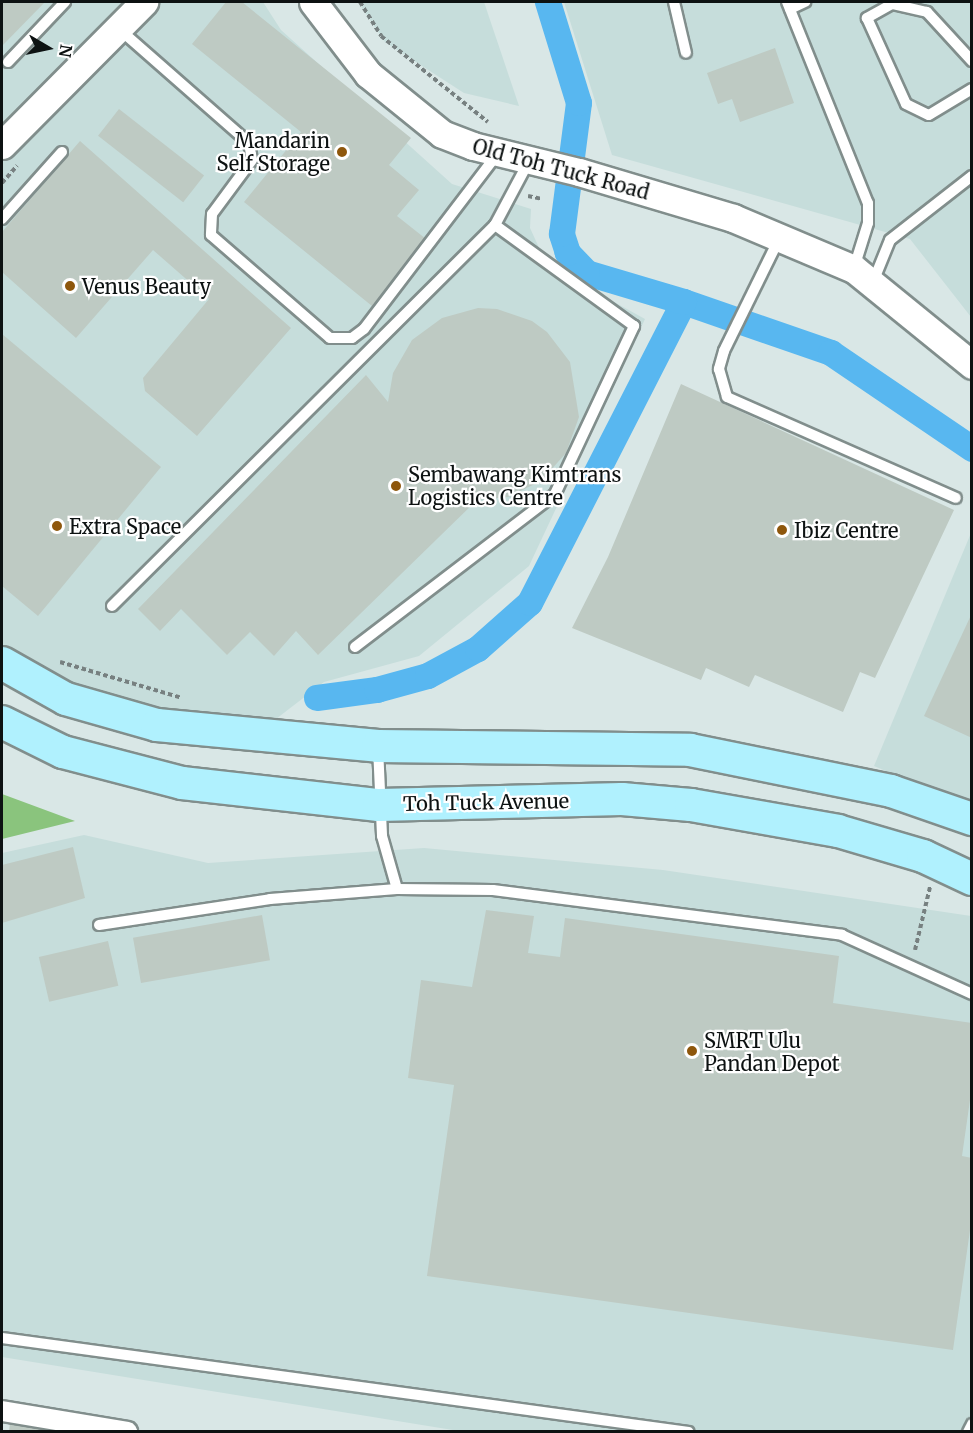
<!DOCTYPE html>
<html>
<head>
<meta charset="utf-8">
<style>
	body { margin:0 }
	#map { position:relative; width:973px; height:1433px; overflow:hidden; background:#d9e7e6; font-family:Merriweather,serif }
	div>[style] { position:absolute }
	.built>* { inset:0; background:#c6dddb }
	.green>* { inset:0; background:#8ac47d }
	.canal>* { height:26px; margin:-13px; padding:0 13px; transform-origin:13px; border-radius:13px; background:#58b7f0 }
	.building>* { inset:0; background:#becac3; transform-origin:0 0 }
	.path>* { height:4px; margin-top:-2px; transform-origin:0; background:repeating-linear-gradient(90deg,#778080 0 4.5px,transparent 0 7.5px) }
	.roads { filter:drop-shadow(2px 0 #818e8c) drop-shadow(-2px 0 #818e8c) drop-shadow(0 2px #818e8c) drop-shadow(0 -2px #818e8c) }
	.lane>* { height:10px; margin:-5px; padding:0 5px; transform-origin:5px; border-radius:5px; background:#fff }
	.street>* { height:20px; margin:-10px; padding:0 10px; transform-origin:10px; border-radius:10px; background:#fff }
	.secondary>* { height:27px; margin:-13.5px; padding:0 13.5px; transform-origin:13.5px; border-radius:13.5px; background:#fff }
	.primary>* { height:32px; margin:-16px; padding:0 16px; transform-origin:16px; border-radius:16px; background:#b0f1fe }
	.dots>* { width:16px; height:16px; translate:-50% -50%; box-sizing:border-box; border:3px solid #fff; border-radius:50% }
	span { translate:-50% -50%; white-space:nowrap; text-align:center; line-height:1.15; -webkit-text-stroke:4.5px #fff; paint-order:stroke }
	.poi-label { font-size:20px; color:#0d1212 }
	.right { translate:-100% -50%; text-align:right }
	.left { translate:0 -50%; text-align:left }
	.street-label { font-size:20px; color:#0d1212 }
	.frame { position:absolute; inset:0; border:3px solid #0d1212; pointer-events:none }
	.north { position:absolute; left:18px; top:18px; width:60px; height:60px; -webkit-text-stroke:4px #fff; paint-order:stroke; rotate:99deg; font-size:16px; font-weight:700; line-height:24px; text-align:center; color:#0d1212 }
	.north::after { content:''; display:block; margin:auto; width:21px; height:27px; background:#0d1212; clip-path:polygon(50% 0,100% 100%,50% 72%,0 100%) }
</style>
</head>
<body>
<div id="map">
	<div class="built">
		<i style="clip-path:polygon(2px 2px,263px 2px,281px 30px,452px 184px,531px 209px,530px 228px,547px 265px,645px 319px,529px 566px,419px 656px,324px 682px,263px 729px,69px 694px,2px 656px)"></i>
		<i style="clip-path:polygon(358px 2px,484px 2px,519px 106px,464px 93px,385px 42px)"></i>
		<i style="clip-path:polygon(564px 2px,971px 2px,971px 317px,910px 239px,612px 155px)"></i>
		<i style="clip-path:polygon(971px 533px,971px 807px,874px 766px)"></i>
		<i style="clip-path:polygon(84px 835px,208px 863px,424px 848px,663px 870px,971px 916px,971px 1431px,459px 1431px,2px 1357px,2px 853px)"></i>
	</div>
	<div class="green">
		<i style="clip-path:polygon(2px 794px,75px 821px,2px 839px)"></i>
	</div>
	<div class="canal">
		<i style="left:684px;top:302px;width:156px;rotate:19.1deg"></i>
		<i style="left:831px;top:353px;width:171px;rotate:34.2deg"></i>
		<i style="left:317px;top:698px;width:61px;rotate:-7.6deg"></i>
		<i style="left:377px;top:690px;width:53px;rotate:-15.4deg"></i>
		<i style="left:428px;top:676px;width:57px;rotate:-28.4deg"></i>
		<i style="left:478px;top:649px;width:69px;rotate:-41.5deg"></i>
		<i style="left:530px;top:603px;width:338px;rotate:-62.9deg"></i>
		<i style="left:684px;top:302px;width:101px;rotate:-163.4deg"></i>
		<i style="left:587px;top:273px;width:28px;rotate:-134deg"></i>
		<i style="left:568px;top:253px;width:20px;rotate:-108deg"></i>
		<i style="left:562px;top:234px;width:132px;rotate:-82.6deg"></i>
		<i style="left:579px;top:103px;width:106px;rotate:-107.1deg"></i>
	</div>
	<div class="building">
		<i style="clip-path:polygon(2px 2px,45px 2px,2px 46px)"></i>
		<i style="clip-path:polygon(226px 2px,242px 2px,411px 138px,389px 165px,419px 190px,397px 216px,426px 239px,372px 306px,244px 202px,301px 132px,192px 44px)"></i>
		<i style="clip-path:polygon(775px 48px,794px 103px,740px 122px,732px 99px,718px 104px,707px 73px)"></i>
		<i style="left:119px;top:109px;width:108px;height:34px;rotate:38deg"></i>
		<i style="clip-path:polygon(80px 141px,291px 328px,197px 436px,145px 391px,143px 378px,209px 299px,153px 250px,76px 338px,2px 272px,2px 232px)"></i>
		<i style="clip-path:polygon(478px 308px,497px 309px,532px 321px,547px 332px,570px 362px,579px 417px,566px 453px,541px 481px,508px 497px,477px 500px,318px 655px,296px 631px,274px 656px,250px 632px,227px 655px,181px 609px,160px 631px,138px 609px,366px 375px,388px 402px,393px 373px,412px 340px,442px 318px)"></i>
		<i style="clip-path:polygon(2px 334px,161px 467px,38px 616px,2px 586px)"></i>
		<i style="clip-path:polygon(681px 384px,954px 510px,875px 678px,860px 672px,843px 712px,755px 675px,749px 687px,706px 668px,701px 680px,572px 628px,608px 557px)"></i>
		<i style="clip-path:polygon(972px 613px,972px 738px,924px 716px)"></i>
		<i style="clip-path:polygon(73px 847px,85px 898px,2px 923px,2px 865px)"></i>
		<i style="clip-path:polygon(486px 910px,534px 916px,528px 953px,560px 957px,565px 918px,839px 956px,833px 1003px,972px 1023px,972px 1086px,962px 1156px,972px 1158px,972px 1216px,953px 1350px,427px 1276px,454px 1085px,408px 1078px,421px 980px,472px 987px)"></i>
		<i style="left:262px;top:915px;width:46px;height:131px;rotate:80deg"></i>
		<i style="left:108px;top:941px;width:46px;height:71px;rotate:77deg"></i>
		<i style="clip-path:polygon(10px 1423px,54px 1430px,54px 1432px,9px 1432px)"></i>
	</div>
	<div class="path">
		<i style="left:360px;top:2px;width:40px;rotate:58deg"></i>
		<i style="left:381px;top:36px;width:137px;rotate:38.8deg"></i>
		<i style="left:2px;top:183px;width:23px;rotate:-49deg"></i>
		<i style="left:528px;top:196px;width:14px;rotate:12deg"></i>
		<i style="left:60px;top:662px;width:127px;rotate:16.4deg"></i>
		<i style="left:915px;top:950px;width:65px;rotate:-76.6deg"></i>
	</div>
	<div class="roads">
		<div class="lane">
			<i style="left:674px;top:2px;width:52px;rotate:76.8deg"></i>
			<i style="left:787px;top:2px;width:217px;rotate:68.1deg"></i>
			<i style="left:868px;top:203px;width:20px;rotate:90deg"></i>
			<i style="left:868px;top:223px;width:47px;rotate:107.3deg"></i>
			<i style="left:790px;top:9px;width:17px;rotate:-25deg"></i>
			<i style="left:118px;top:28px;width:174px;rotate:41.3deg"></i>
			<i style="left:249px;top:143px;width:17px;rotate:80deg"></i>
			<i style="left:252px;top:160px;width:67px;rotate:126.5deg"></i>
			<i style="left:212px;top:214px;width:21px;rotate:93deg"></i>
			<i style="left:211px;top:235px;width:157px;rotate:40.9deg"></i>
			<i style="left:330px;top:338px;width:22px"></i>
			<i style="left:352px;top:338px;width:15px;rotate:-37deg"></i>
			<i style="left:364px;top:329px;width:221px;rotate:-52.7deg"></i>
			<i style="left:972px;top:61px;width:67px;rotate:-132.6deg"></i>
			<i style="left:927px;top:12px;width:36px;rotate:-167deg"></i>
			<i style="left:892px;top:4px;width:29px;rotate:151deg"></i>
			<i style="left:867px;top:18px;width:94px;rotate:65.6deg"></i>
			<i style="left:906px;top:104px;width:25px;rotate:26deg"></i>
			<i style="left:929px;top:115px;width:50px;rotate:-31.2deg"></i>
			<i style="left:8px;top:62px;width:83px;rotate:-46.5deg"></i>
			<i style="left:2px;top:219px;width:90px;rotate:-48.2deg"></i>
			<i style="left:780px;top:237px;width:127px;rotate:116.2deg"></i>
			<i style="left:724px;top:351px;width:19px;rotate:106deg"></i>
			<i style="left:719px;top:369px;width:29px;rotate:74deg"></i>
			<i style="left:727px;top:397px;width:250px;rotate:23.8deg"></i>
			<i style="left:873px;top:282px;width:45px;rotate:-68deg"></i>
			<i style="left:890px;top:240px;width:104px;rotate:-38deg"></i>
			<i style="left:112px;top:606px;width:540px;rotate:-44.85deg"></i>
			<i style="left:495px;top:225px;width:72px;rotate:-62deg"></i>
			<i style="left:355px;top:647px;width:252px;rotate:-37.4deg"></i>
			<i style="left:555px;top:494px;width:186px;rotate:-64.8deg"></i>
			<i style="left:634px;top:326px;width:172px;rotate:-144deg"></i>
			<i style="left:378px;top:747px;width:89px;rotate:87.4deg"></i>
			<i style="left:382px;top:836px;width:55px;rotate:74.2deg"></i>
			<i style="left:99px;top:925px;width:173px;rotate:-8.6deg"></i>
			<i style="left:270px;top:899px;width:127px;rotate:-4.5deg"></i>
			<i style="left:397px;top:889px;width:96px;rotate:0.6deg"></i>
			<i style="left:493px;top:890px;width:352px;rotate:7.3deg"></i>
			<i style="left:842px;top:935px;width:143px;rotate:24.4deg"></i>
			<i style="left:2px;top:1338px;width:693px;rotate:7.79deg"></i>
			<i style="left:968px;top:1432px;width:9px;rotate:-63deg"></i>
		</div>
		<div class="street">
			<i style="left:2px;top:1411px;width:127px;rotate:9.5deg"></i>
		</div>
		<div class="secondary">
			<i style="left:313px;top:2px;width:91px;rotate:52.6deg"></i>
			<i style="left:368px;top:74px;width:95px;rotate:39deg"></i>
			<i style="left:442px;top:134px;width:33px;rotate:21deg"></i>
			<i style="left:473px;top:146px;width:109px;rotate:13.8deg"></i>
			<i style="left:579px;top:172px;width:161px;rotate:16.6deg"></i>
			<i style="left:733px;top:218px;width:131px;rotate:22.9deg"></i>
			<i style="left:854px;top:269px;width:152px;rotate:39.1deg"></i>
			<i style="left:2px;top:145px;width:202px;rotate:-45.2deg"></i>
		</div>
		<div class="primary">
			<i style="left:2px;top:663px;width:73px;rotate:29.4deg"></i>
			<i style="left:66px;top:699px;width:95px;rotate:15.9deg"></i>
			<i style="left:157px;top:725px;width:222px;rotate:5.4deg"></i>
			<i style="left:378px;top:746px;width:312px;rotate:0.7deg"></i>
			<i style="left:690px;top:750px;width:205px;rotate:11.5deg"></i>
			<i style="left:891px;top:791px;width:86px;rotate:19.1deg"></i>
			<i style="left:2px;top:722px;width:68px;rotate:26.2deg"></i>
			<i style="left:63px;top:752px;width:123px;rotate:14.6deg"></i>
			<i style="left:182px;top:783px;width:198px;rotate:6.4deg"></i>
			<i style="left:379px;top:805px;width:243px;rotate:-1.4deg"></i>
			<i style="left:622px;top:799px;width:69px;rotate:5deg"></i>
			<i style="left:691px;top:805px;width:149px;rotate:10deg"></i>
			<i style="left:838px;top:831px;width:89px;rotate:16.4deg"></i>
			<i style="left:923px;top:856px;width:54px;rotate:25.1deg"></i>
		</div>
	</div>
	<div class="dots">
		<i style="left:342px;top:152px;background:#8e570c"></i>
		<i style="left:70px;top:286px;background:#8e570c"></i>
		<i style="left:396px;top:486px;background:#8e570c"></i>
		<i style="left:57px;top:526px;background:#8e570c"></i>
		<i style="left:782px;top:530px;background:#8e570c"></i>
		<i style="left:692px;top:1051px;background:#8e570c"></i>
	</div>
	<div class="poi-label">
		<span class="right" style="left:330px;top:152px">Mandarin<br>Self Storage</span>
		<span class="left" style="left:82px;top:286px">Venus Beauty</span>
		<span class="left" style="left:408px;top:486px">Sembawang Kimtrans<br>Logistics Centre</span>
		<span class="left" style="left:69px;top:526px">Extra Space</span>
		<span class="left" style="left:794px;top:530px">Ibiz Centre</span>
		<span class="left" style="left:704px;top:1052px">SMRT Ulu<br>Pandan Depot</span>
	</div>
	<div class="street-label">
		<span style="left:561px;top:169px;rotate:15deg">Old Toh Tuck Road</span>
		<span style="left:486px;top:802px;rotate:-1deg">Toh Tuck Avenue</span>
	</div>
	<div class="frame"></div>
	<div class="north">N</div>
</div>
</body>
</html>
